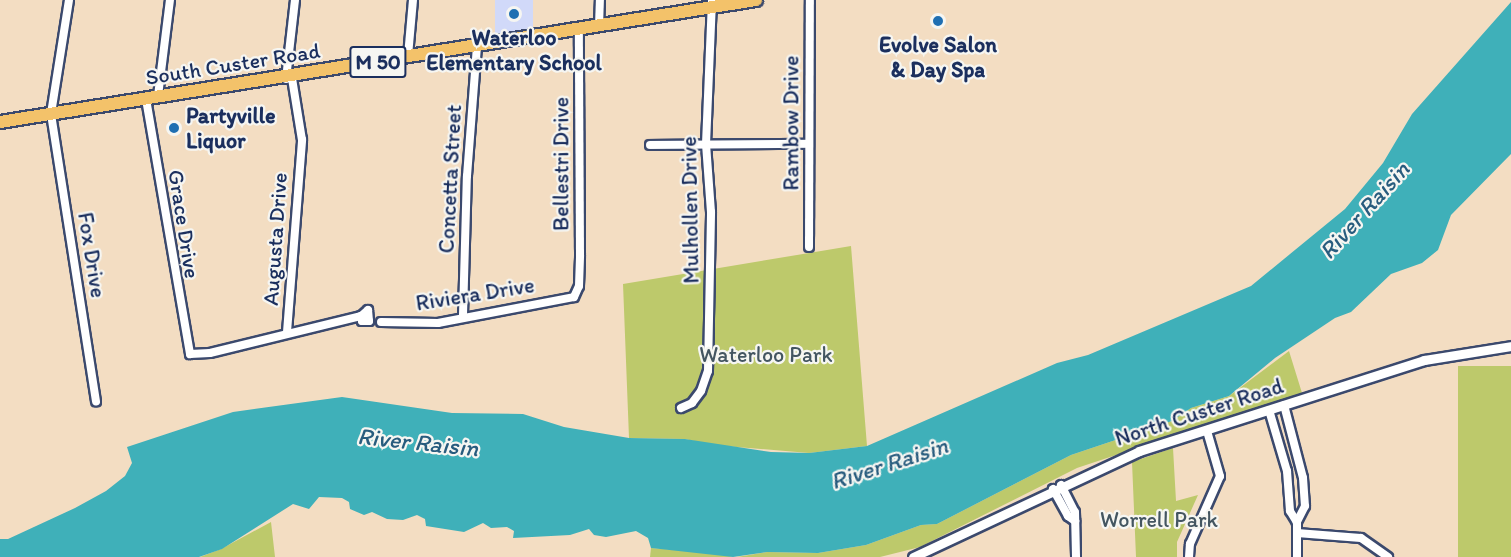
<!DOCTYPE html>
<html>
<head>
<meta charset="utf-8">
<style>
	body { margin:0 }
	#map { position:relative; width:1511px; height:557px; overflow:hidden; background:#f3ddc2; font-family:Itim,sans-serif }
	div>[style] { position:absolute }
	.built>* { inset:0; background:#d1d9f9 }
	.green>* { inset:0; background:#bdc96b; transform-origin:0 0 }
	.water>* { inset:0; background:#3fb0b9 }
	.roads { filter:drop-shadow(2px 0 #3b496d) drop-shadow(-2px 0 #3b496d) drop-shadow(0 2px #3b496d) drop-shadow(0 -2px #3b496d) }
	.minor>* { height:8px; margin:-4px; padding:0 4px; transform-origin:4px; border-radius:4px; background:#fff }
	.tertiary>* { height:9px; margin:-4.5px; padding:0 4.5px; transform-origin:4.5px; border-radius:4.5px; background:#fff }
	.primary>* { height:12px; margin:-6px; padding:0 6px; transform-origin:6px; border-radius:6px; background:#f3c26a }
	.dots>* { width:16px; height:16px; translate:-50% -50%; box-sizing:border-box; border:3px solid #f6f6f2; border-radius:50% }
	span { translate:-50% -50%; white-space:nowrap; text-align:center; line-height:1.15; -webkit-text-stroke:4.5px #f6f6f2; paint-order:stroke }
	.shield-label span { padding:2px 4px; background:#f6f6f2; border:2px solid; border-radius:4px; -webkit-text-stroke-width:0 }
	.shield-label { font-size:21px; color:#1b2f5e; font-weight:700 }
	.poi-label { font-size:22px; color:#1b2f5e; font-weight:700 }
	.left { translate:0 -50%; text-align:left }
	.street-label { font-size:22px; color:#1b2f5e }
	.park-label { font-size:22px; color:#445661 }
	.water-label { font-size:24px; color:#285c7e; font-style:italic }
</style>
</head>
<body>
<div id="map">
	<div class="built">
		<i style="clip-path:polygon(495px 0,533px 0,533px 28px,495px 35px)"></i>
	</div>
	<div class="green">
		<i style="clip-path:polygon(851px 246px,867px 446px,809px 453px,712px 445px,685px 439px,629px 438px,623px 284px)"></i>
		<i style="clip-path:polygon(1289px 351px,1302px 393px,1077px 468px,920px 547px,880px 557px,737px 557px,767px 552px,818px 553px,866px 545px,921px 525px,937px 524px,1071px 455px,1172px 421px,1191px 408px,1229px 396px)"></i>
		<i style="left:1511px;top:366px;width:191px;height:53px;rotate:90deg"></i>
		<i style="clip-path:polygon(1173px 448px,1176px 501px,1198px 495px,1177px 542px,1177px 557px,1136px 557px,1132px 462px)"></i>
		<i style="clip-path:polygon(271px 522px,275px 557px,200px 557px,221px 549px)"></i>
		<i style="clip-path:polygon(651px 548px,718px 553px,733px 557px,650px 557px)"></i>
	</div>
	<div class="water">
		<i style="clip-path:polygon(1511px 2px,1511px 154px,1451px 215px,1438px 250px,1422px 263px,1391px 274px,1351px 312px,1335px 318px,1275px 358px,1229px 396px,1191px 408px,1172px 421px,1071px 455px,937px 524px,921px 525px,866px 545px,818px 553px,767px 552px,733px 557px,651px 548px,648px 538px,636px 531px,606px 537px,594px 535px,589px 529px,570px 535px,513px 538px,514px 531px,507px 527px,491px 528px,483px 523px,464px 532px,426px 526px,425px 519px,417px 515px,403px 520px,387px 519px,372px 512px,364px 515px,350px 509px,349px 502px,342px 498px,319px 497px,309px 509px,293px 504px,222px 549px,199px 557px,0 557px,0 539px,8px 539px,75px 508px,106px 491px,125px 476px,132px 463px,127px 447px,233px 412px,342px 397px,452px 413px,523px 414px,564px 427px,629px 438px,685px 439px,771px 452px,809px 453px,867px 446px,1057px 363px,1088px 355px,1251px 286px,1345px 209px,1383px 163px,1412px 114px)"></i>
	</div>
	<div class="roads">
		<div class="minor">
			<i style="left:69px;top:0;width:115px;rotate:99deg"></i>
			<i style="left:51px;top:114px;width:291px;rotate:81.1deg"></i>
			<i style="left:599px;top:26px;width:26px;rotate:-88deg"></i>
			<i style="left:408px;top:56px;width:56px;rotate:-84.9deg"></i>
			<i style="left:286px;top:79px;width:80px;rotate:-83.5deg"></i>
			<i style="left:158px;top:96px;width:97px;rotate:-82.9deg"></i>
			<i style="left:146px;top:99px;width:259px;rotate:80.2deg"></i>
			<i style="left:190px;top:354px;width:20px;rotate:-3deg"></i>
			<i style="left:210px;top:353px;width:155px;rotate:-13.8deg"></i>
			<i style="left:361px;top:316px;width:5px;rotate:79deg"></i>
			<i style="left:362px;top:321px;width:7px"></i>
			<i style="left:369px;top:321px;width:11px;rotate:-95deg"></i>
			<i style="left:368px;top:310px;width:9px;rotate:139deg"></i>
			<i style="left:650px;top:145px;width:158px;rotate:-0.4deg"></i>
			<i style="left:809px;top:247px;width:247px;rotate:-89.8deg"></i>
			<i style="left:463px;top:315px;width:139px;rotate:-88.4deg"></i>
			<i style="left:467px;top:176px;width:131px;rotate:-85.6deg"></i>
			<i style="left:381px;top:322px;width:57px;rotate:1deg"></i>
			<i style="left:438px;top:323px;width:138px;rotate:-10.8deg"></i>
			<i style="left:574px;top:297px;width:12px;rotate:-66deg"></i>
			<i style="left:579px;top:286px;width:31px;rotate:-88deg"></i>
			<i style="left:580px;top:255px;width:225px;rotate:-90.3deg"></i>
			<i style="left:287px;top:332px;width:193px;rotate:-85.5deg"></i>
			<i style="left:302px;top:140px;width:63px;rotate:-99.2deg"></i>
			<i style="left:1284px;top:405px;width:75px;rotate:75.4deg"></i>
			<i style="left:1303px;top:478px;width:28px;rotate:86deg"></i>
			<i style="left:1305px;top:506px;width:18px;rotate:117deg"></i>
			<i style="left:681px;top:408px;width:12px;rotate:-24deg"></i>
			<i style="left:692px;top:403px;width:15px;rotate:-53deg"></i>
			<i style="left:701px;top:391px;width:21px;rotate:-71deg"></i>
			<i style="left:708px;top:371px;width:159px;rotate:-88.9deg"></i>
			<i style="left:711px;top:212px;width:68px;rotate:-94.2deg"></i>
			<i style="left:706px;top:144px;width:144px;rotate:-87.6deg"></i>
			<i style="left:1269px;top:410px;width:64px;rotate:73.6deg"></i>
			<i style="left:1287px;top:471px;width:40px;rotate:85.7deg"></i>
			<i style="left:1290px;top:511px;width:13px;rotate:58deg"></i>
			<i style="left:1297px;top:522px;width:35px;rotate:90deg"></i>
			<i style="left:1061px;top:485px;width:30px;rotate:63deg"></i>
			<i style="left:1075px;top:512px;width:45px;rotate:88.7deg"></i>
			<i style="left:1053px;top:489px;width:31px;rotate:61deg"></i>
			<i style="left:1068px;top:516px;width:9px;rotate:36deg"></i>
			<i style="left:1297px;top:533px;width:64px;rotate:4.5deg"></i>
			<i style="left:1361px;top:538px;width:33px;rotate:35deg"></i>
			<i style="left:1189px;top:557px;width:13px;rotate:-86deg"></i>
			<i style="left:1190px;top:544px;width:74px;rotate:-66.2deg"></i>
			<i style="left:1220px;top:476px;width:47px;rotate:-106.1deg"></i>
		</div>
		<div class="tertiary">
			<i style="left:913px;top:557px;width:250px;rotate:-25.1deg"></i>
			<i style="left:1139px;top:451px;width:299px;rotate:-17.7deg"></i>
			<i style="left:1424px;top:360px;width:88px;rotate:-9.1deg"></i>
		</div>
		<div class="primary">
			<i style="left:0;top:122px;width:766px;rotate:-9.17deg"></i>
		</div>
	</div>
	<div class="dots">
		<i style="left:514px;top:14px;background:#1f6fb2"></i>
		<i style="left:938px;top:21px;background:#1f6fb2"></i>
		<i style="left:174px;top:128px;background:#1f6fb2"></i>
	</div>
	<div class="shield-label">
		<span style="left:378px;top:62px">M 50</span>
	</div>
	<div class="poi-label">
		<span style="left:514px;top:50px">Waterloo<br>Elementary School</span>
		<span style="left:938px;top:57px">Evolve Salon<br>&amp; Day Spa</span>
		<span class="left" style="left:186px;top:128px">Partyville<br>Liquor</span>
	</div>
	<div class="street-label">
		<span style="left:233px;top:64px;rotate:-9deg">South Custer Road</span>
		<span style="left:791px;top:123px;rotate:-90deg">Rambow Drive</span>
		<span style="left:561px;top:164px;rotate:-90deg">Bellestri Drive</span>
		<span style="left:450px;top:179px;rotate:-87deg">Concetta Street</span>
		<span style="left:690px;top:210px;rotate:-91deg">Mulhollen Drive</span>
		<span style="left:184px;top:224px;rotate:81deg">Grace Drive</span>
		<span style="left:275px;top:239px;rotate:-86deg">Augusta Drive</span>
		<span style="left:92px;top:255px;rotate:81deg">Fox Drive</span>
		<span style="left:475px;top:294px;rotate:-9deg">Riviera Drive</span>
		<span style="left:1199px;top:412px;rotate:-18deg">North Custer Road</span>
	</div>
	<div class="park-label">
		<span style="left:766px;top:355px">Waterloo Park</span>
		<span style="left:1159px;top:520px">Worrell Park</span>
	</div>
	<div class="water-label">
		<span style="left:1364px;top:210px;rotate:-48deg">River Raisin</span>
		<span style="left:418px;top:442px;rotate:6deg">River Raisin</span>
		<span style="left:889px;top:463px;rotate:-18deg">River Raisin</span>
	</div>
</div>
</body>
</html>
